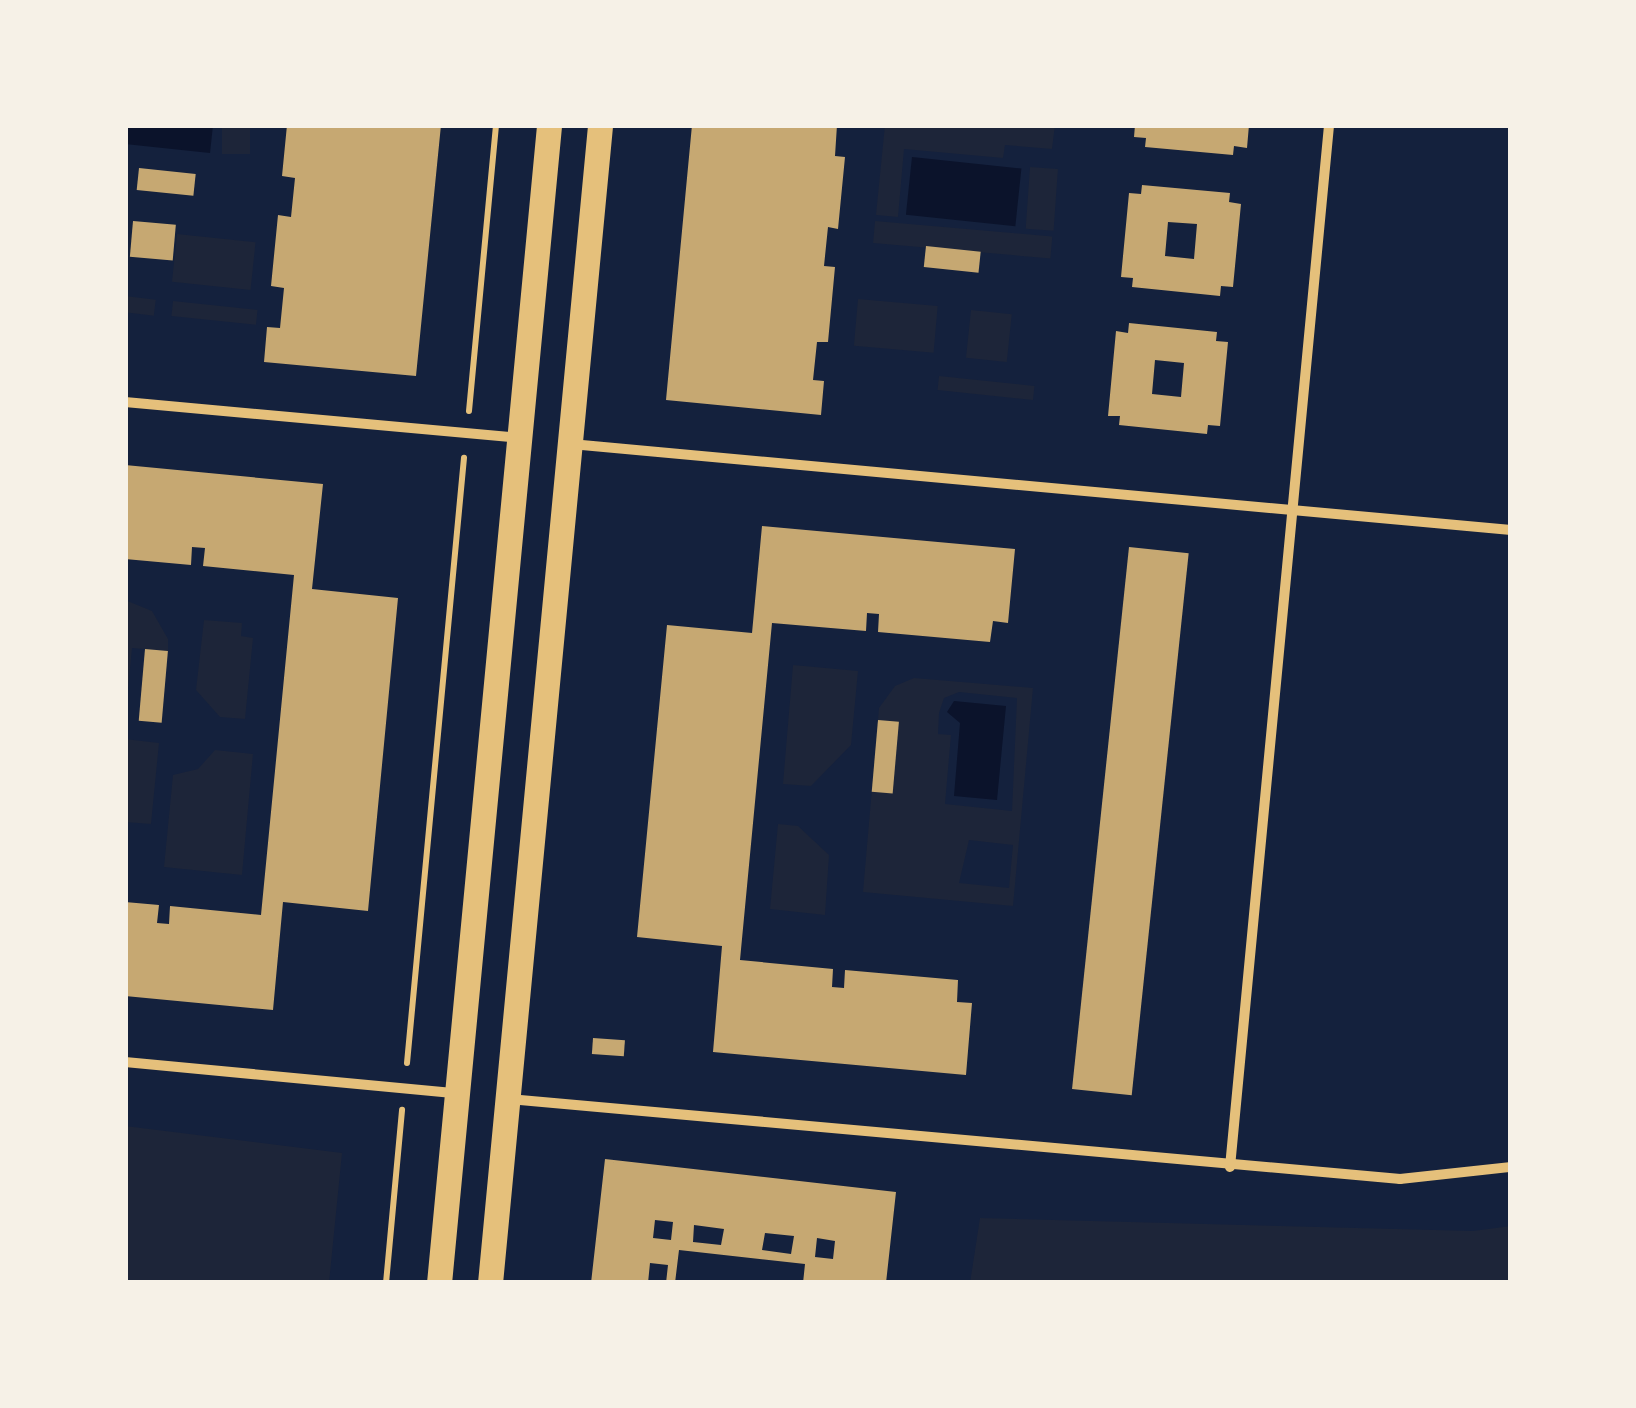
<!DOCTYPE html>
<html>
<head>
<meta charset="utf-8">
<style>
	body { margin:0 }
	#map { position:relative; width:1636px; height:1408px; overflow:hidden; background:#14213d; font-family:Raleway,sans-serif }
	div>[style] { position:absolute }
	.green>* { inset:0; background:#1d2539; transform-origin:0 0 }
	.water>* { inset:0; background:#0b132b; transform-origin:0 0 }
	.building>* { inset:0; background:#c6a872; transform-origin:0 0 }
	.path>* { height:6px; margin:-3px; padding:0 3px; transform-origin:3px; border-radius:3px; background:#e5c07b }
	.minor>* { height:10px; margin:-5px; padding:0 5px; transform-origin:5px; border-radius:5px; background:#e5c07b }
	.primary>* { height:25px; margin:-12.5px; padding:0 12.5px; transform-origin:12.5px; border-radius:12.5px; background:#e5c07b }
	span { translate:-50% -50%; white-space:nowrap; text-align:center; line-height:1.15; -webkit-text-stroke:8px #f6f1e7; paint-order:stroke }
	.frame { position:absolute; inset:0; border:128px solid #f6f1e7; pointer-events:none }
</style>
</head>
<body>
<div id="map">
	<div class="green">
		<i style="left:222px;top:125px;width:28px;height:29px"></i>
		<i style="clip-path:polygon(885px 125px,1055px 125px,1052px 149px,1005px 145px,1003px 158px,904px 149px,898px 217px,876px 215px)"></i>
		<i style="left:1030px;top:167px;width:28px;height:62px;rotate:4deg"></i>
		<i style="left:875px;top:221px;width:178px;height:22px;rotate:5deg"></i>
		<i style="left:177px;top:234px;width:79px;height:48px;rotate:6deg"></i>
		<i style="left:125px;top:296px;width:31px;height:16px;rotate:7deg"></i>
		<i style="left:858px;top:299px;width:80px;height:47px;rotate:5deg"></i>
		<i style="left:173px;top:301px;width:85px;height:15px;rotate:6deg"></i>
		<i style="left:971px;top:310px;width:41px;height:48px;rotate:6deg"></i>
		<i style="left:939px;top:376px;width:96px;height:14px;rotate:6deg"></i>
		<i style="clip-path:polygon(125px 600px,152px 611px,168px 639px,168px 651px,132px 648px,125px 720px)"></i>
		<i style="clip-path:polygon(204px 620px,242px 623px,241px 636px,253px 638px,245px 719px,220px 717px,196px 690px)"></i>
		<i style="clip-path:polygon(793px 665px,858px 671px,851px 745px,811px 786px,783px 784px)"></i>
		<i style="clip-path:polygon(evenodd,914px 678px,1033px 688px,1013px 906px,863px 892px,879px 708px,895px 686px,914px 678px,959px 692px,1017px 698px,1012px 811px,945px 804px,951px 735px,938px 734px,939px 713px,944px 698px,959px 692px,914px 678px,969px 840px,1013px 845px,1009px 888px,959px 883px,969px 840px)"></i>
		<i style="clip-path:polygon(125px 739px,159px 743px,151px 824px,125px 822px)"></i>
		<i style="clip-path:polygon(215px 750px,253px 754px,242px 875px,164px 867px,173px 775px,198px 769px)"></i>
		<i style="clip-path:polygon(778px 824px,798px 826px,829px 855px,825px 915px,770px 909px)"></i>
		<i style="clip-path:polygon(125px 1126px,342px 1153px,329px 1283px,125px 1283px)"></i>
		<i style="clip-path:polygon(980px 1218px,1473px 1231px,1511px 1226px,1511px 1283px,970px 1283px)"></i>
	</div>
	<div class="water">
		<i style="clip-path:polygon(125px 125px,213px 125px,210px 153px,125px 144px)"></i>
		<i style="left:912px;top:157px;width:110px;height:58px;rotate:6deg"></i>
		<i style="clip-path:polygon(954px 701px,1006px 706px,997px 800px,954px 796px,960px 723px,947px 712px)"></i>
	</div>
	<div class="building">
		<i style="clip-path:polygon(287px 125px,441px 125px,416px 376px,264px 362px,267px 327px,280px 328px,284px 288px,271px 286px,278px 215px,291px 217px,295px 178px,282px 176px)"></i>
		<i style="clip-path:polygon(692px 125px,837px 125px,835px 156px,845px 157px,838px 229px,828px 227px,824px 266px,835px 267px,828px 342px,817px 342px,813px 380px,824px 381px,821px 415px,666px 400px)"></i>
		<i style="clip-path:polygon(1135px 125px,1249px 125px,1247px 148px,1234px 146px,1233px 155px,1145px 147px,1146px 138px,1134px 137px)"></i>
		<i style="left:139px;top:168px;width:57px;height:22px;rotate:6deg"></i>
		<i style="clip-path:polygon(evenodd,1142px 185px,1230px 193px,1229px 202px,1241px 204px,1233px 287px,1221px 286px,1220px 296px,1132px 287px,1133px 278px,1121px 277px,1129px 193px,1141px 194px,1142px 185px,1168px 222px,1197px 224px,1194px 259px,1165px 256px,1168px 222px)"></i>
		<i style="left:133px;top:221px;width:43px;height:36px;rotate:5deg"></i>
		<i style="left:926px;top:246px;width:55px;height:21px;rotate:6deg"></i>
		<i style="clip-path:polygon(evenodd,1129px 323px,1217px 332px,1216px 341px,1228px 342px,1220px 426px,1208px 425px,1207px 434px,1119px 425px,1120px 416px,1108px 416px,1116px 331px,1128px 333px,1129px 323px,1155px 360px,1184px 363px,1181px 397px,1152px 394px,1155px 360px)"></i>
		<i style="clip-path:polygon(125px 465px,323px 484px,312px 589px,398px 598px,368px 911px,283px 902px,273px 1010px,125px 996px,125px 902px,159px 905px,157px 923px,169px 924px,170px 906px,261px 915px,294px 575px,203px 566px,205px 548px,192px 547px,191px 565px,125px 559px)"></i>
		<i style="clip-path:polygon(762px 526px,1015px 549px,1008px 623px,993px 621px,990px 642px,878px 632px,879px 614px,867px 613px,866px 631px,772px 623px,740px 960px,833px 969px,832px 987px,844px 988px,845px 970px,958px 980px,957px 1002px,972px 1003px,966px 1075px,713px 1052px,722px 946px,637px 937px,667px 625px,752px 633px)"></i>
		<i style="left:1129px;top:547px;width:60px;height:545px;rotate:6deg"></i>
		<i style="left:145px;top:649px;width:23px;height:72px;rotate:5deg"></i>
		<i style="left:878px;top:720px;width:21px;height:72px;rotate:5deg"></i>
		<i style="left:593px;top:1038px;width:32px;height:16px;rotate:4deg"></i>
		<i style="clip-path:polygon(evenodd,605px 1159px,896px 1192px,886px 1283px,803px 1283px,805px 1264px,679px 1250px,675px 1283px,666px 1283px,668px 1265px,650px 1263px,648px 1283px,591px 1283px,605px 1159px,655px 1220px,673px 1222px,671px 1240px,653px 1238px,655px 1220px,605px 1159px,694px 1225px,724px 1229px,721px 1245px,693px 1242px,694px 1225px,605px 1159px,765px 1233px,794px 1236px,791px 1254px,762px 1250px,765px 1233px,605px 1159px,817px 1238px,835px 1241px,833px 1259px,815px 1257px,817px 1238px)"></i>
	</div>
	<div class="path">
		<i style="left:469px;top:411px;width:287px;rotate:-84.6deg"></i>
		<i style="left:407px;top:1063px;width:608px;rotate:-84.62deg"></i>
		<i style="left:386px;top:1283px;width:174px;rotate:-84.7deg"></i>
		<i style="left:1135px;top:1283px;width:26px"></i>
	</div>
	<div class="minor">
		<i style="left:125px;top:402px;width:394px;rotate:5.2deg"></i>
		<i style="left:571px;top:444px;width:944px;rotate:5.23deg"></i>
		<i style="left:125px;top:1062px;width:332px;rotate:5.4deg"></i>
		<i style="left:509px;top:1099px;width:895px;rotate:5.13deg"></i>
		<i style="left:1400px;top:1179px;width:112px;rotate:-6.2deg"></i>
		<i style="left:1230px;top:1167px;width:1047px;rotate:-84.57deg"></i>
	</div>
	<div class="primary">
		<i style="left:439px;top:1283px;width:1163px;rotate:-84.57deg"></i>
		<i style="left:490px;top:1283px;width:1163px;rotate:-84.57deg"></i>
	</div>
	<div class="frame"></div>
</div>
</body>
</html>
